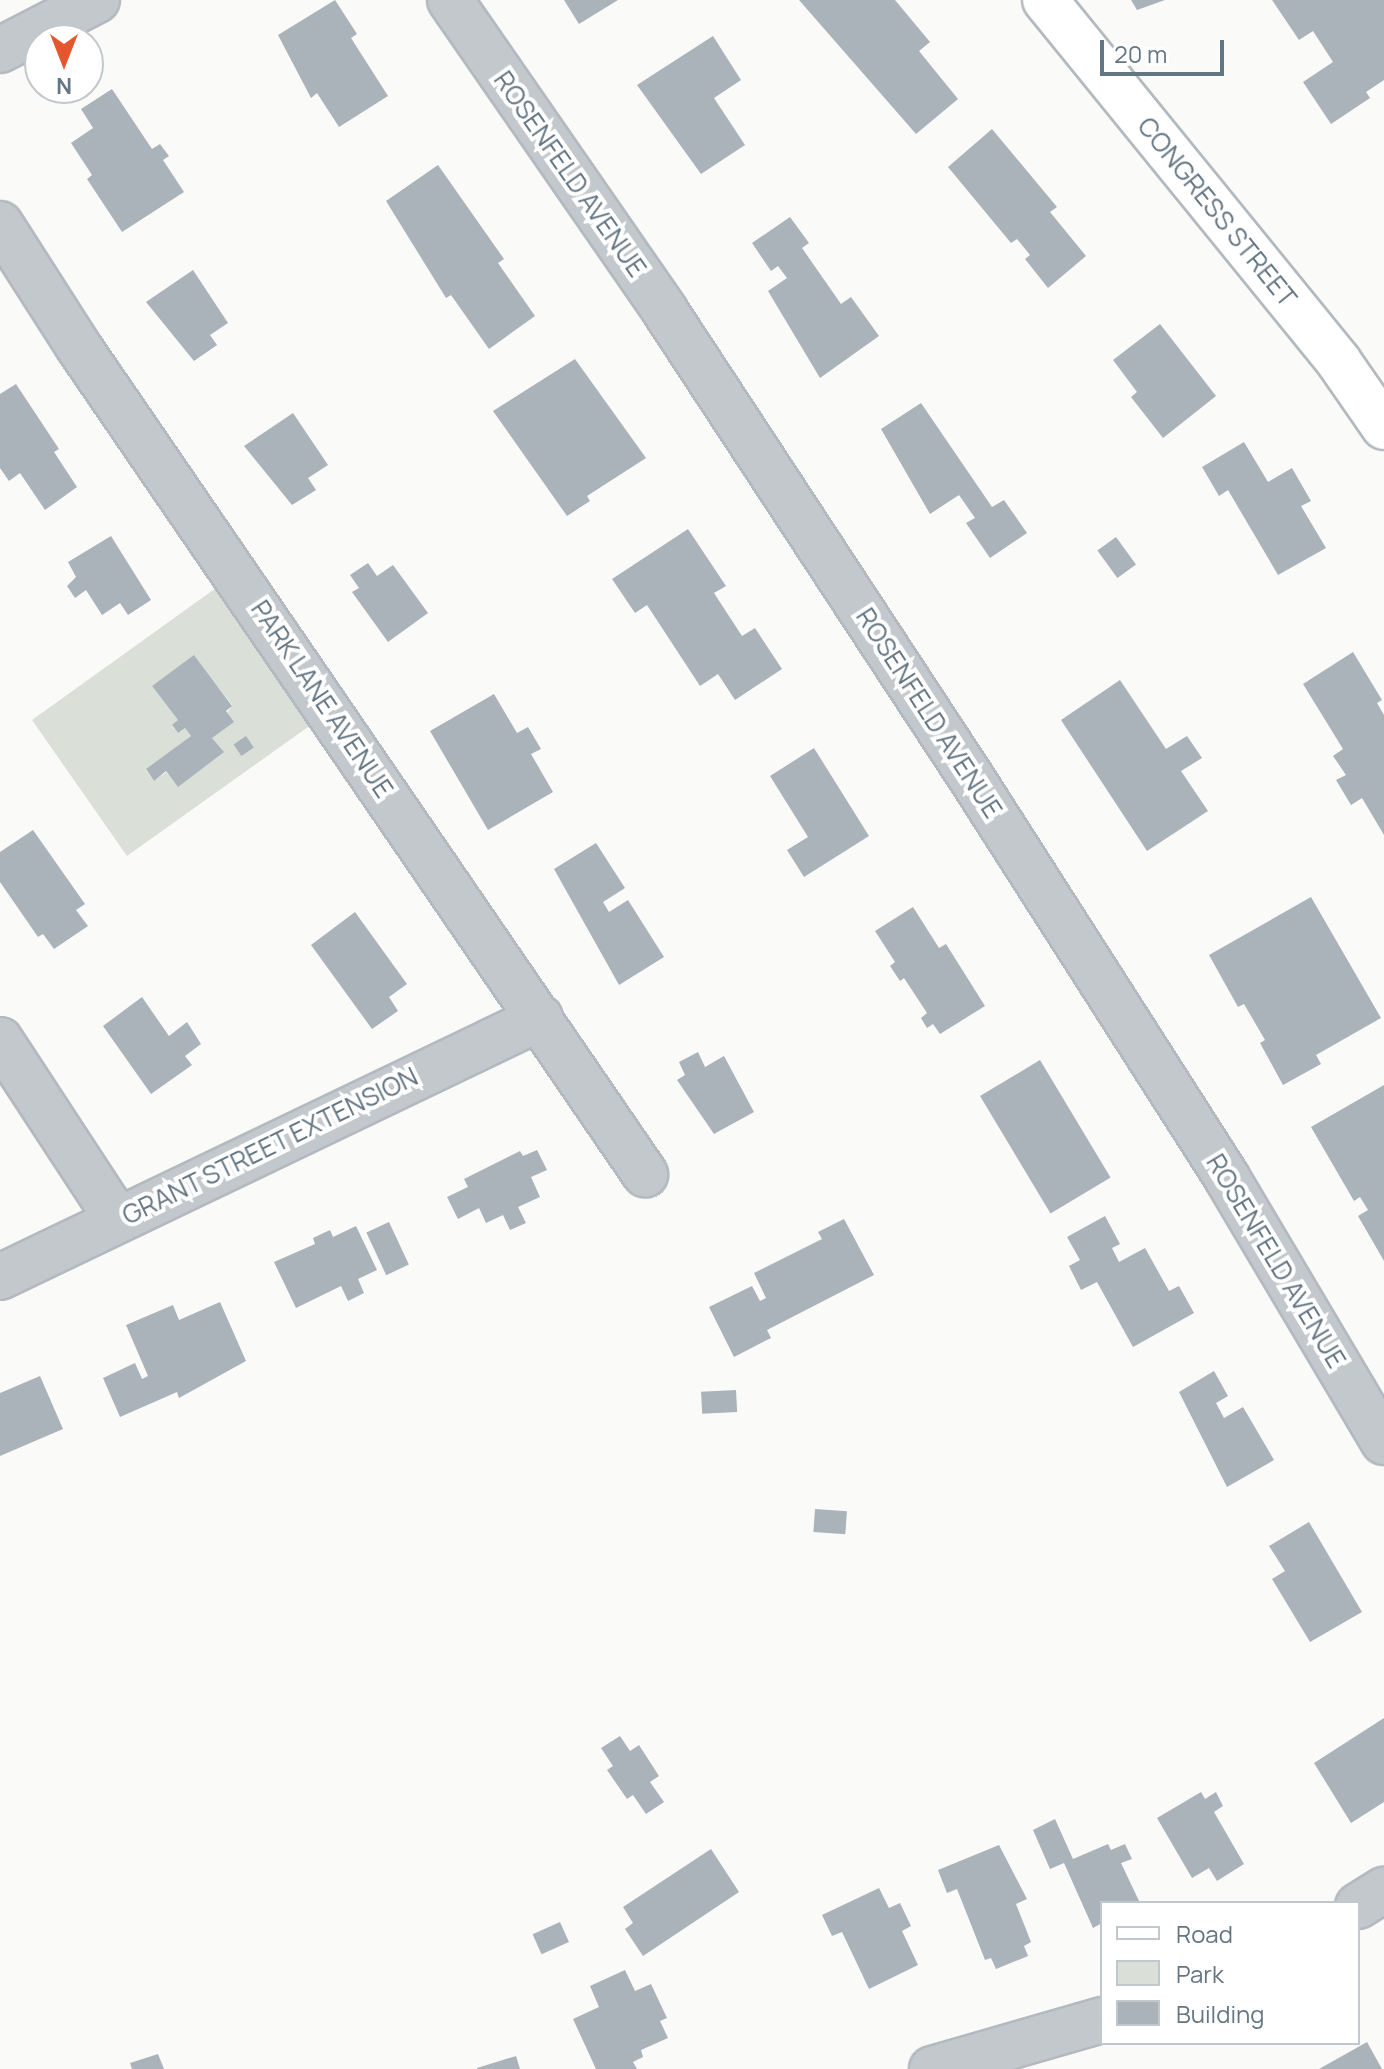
<!DOCTYPE html>
<html>
<head>
<meta charset="utf-8">
<style>
	body { margin:0 }
	#map { position:relative; width:1384px; height:2069px; overflow:hidden; background:#fafaf8; font-family:Manrope,sans-serif }
	div>[style] { position:absolute }
	.green>* { inset:0; background:#dadfd7 }
	.building>* { inset:0; background:#aab3b9; transform-origin:0 0 }
	.roads { filter:drop-shadow(2px 0 #b3babf) drop-shadow(-2px 0 #b3babf) drop-shadow(0 2px #b3babf) drop-shadow(0 -2px #b3babf) }
	.minor>* { height:44px; margin:-22px; padding:0 22px; transform-origin:22px; border-radius:22px; background:#c3c8cc }
	.tertiary>* { height:44px; margin:-22px; padding:0 22px; transform-origin:22px; border-radius:22px; background:#c3c8cc }
	.secondary>* { height:44px; margin:-22px; padding:0 22px; transform-origin:22px; border-radius:22px; background:#fff }
	span { translate:-50% -50%; white-space:nowrap; text-align:center; line-height:1.15; -webkit-text-stroke:8px #fff; paint-order:stroke }
	.street-label { font-size:26px; color:#657683 }
	.legend { position:absolute; left:1100px; top:1901px; width:260px; height:144px; box-sizing:border-box; background:#fff; border:2px solid #c1c8cd; margin:0; padding:10px 14px; list-style:none; font-size:24px; color:#657683 }
	.legend li { display:flex; align-items:center; gap:16px; height:40px }
	.legend b { width:40px; border:2px solid #c1c8cd }
	.north { position:absolute; left:24px; top:24px; width:80px; height:80px; box-sizing:border-box; background:#fff; border:2px solid #c1c8cd; border-radius:50%; rotate:180deg; font-size:22px; font-weight:700; line-height:32px; text-align:center; color:#657683 }
	.north::after { content:''; display:block; margin:auto; width:28px; height:36px; background:#e4572e; clip-path:polygon(50% 0,100% 100%,50% 72%,0 100%) }
	.scale { position:absolute; left:1100px; top:40px; width:124px; height:36px; box-sizing:border-box; border:4px solid #657683; border-top:0; padding-left:10px; font-size:24px; line-height:28px; white-space:nowrap; color:#657683; -webkit-text-stroke:6px #fff; paint-order:stroke }
</style>
</head>
<body>
<div id="map">
	<div class="green">
		<i style="clip-path:polygon(evenodd,216px 588px,315px 722px,127px 856px,32px 720px,216px 588px,194px 656px,232px 705px,212px 738px,223px 752px,178px 786px,166px 772px,154px 781px,146px 770px,191px 736px,185px 728px,178px 733px,172px 726px,178px 720px,152px 686px,194px 656px)"></i>
	</div>
	<div class="building">
		<i style="clip-path:polygon(335px 0,357px 34px,351px 38px,388px 96px,339px 127px,317px 93px,311px 98px,278px 35px)"></i>
		<i style="clip-path:polygon(564px 0,618px 0,579px 24px)"></i>
		<i style="clip-path:polygon(799px 0,895px 0,930px 42px,919px 51px,958px 99px,916px 134px)"></i>
		<i style="clip-path:polygon(1131px 0,1165px 0,1137px 10px)"></i>
		<i style="clip-path:polygon(1272px 0,1384px 0,1384px 80px,1366px 92px,1370px 98px,1331px 124px,1303px 82px,1333px 62px,1313px 31px,1299px 40px)"></i>
		<i style="clip-path:polygon(713px 36px,741px 80px,714px 98px,745px 145px,701px 174px,637px 85px)"></i>
		<i style="clip-path:polygon(112px 89px,152px 149px,160px 144px,169px 156px,163px 160px,184px 192px,122px 232px,87px 179px,92px 175px,71px 143px,93px 128px,81px 109px)"></i>
		<i style="clip-path:polygon(992px 129px,1057px 207px,1050px 212px,1086px 256px,1048px 288px,1025px 259px,1030px 255px,1017px 239px,1011px 243px,948px 167px)"></i>
		<i style="clip-path:polygon(438px 165px,504px 259px,498px 263px,535px 316px,489px 349px,451px 295px,446px 298px,386px 201px)"></i>
		<i style="clip-path:polygon(790px 217px,809px 243px,802px 248px,841px 304px,851px 297px,879px 336px,820px 378px,768px 291px,787px 278px,778px 266px,771px 271px,752px 243px)"></i>
		<i style="clip-path:polygon(193px 270px,228px 323px,210px 335px,217px 345px,194px 361px,146px 302px)"></i>
		<i style="clip-path:polygon(1160px 324px,1216px 396px,1163px 438px,1131px 397px,1137px 392px,1113px 360px)"></i>
		<i style="clip-path:polygon(575px 359px,646px 458px,587px 496px,590px 501px,567px 516px,493px 411px)"></i>
		<i style="clip-path:polygon(16px 384px,59px 449px,54px 452px,77px 487px,45px 510px,20px 473px,9px 481px,0 468px,0 394px)"></i>
		<i style="clip-path:polygon(921px 403px,992px 507px,1004px 500px,1027px 533px,990px 558px,966px 523px,975px 518px,959px 495px,930px 514px,881px 429px)"></i>
		<i style="clip-path:polygon(293px 413px,328px 465px,308px 478px,316px 490px,292px 505px,244px 446px)"></i>
		<i style="clip-path:polygon(1244px 442px,1268px 482px,1292px 468px,1311px 501px,1301px 506px,1326px 548px,1278px 575px,1228px 490px,1219px 496px,1202px 467px)"></i>
		<i style="clip-path:polygon(688px 529px,726px 586px,714px 593px,742px 636px,755px 628px,782px 669px,735px 700px,718px 674px,700px 686px,647px 605px,635px 613px,612px 579px)"></i>
		<i style="clip-path:polygon(111px 536px,151px 600px,128px 615px,120px 603px,102px 615px,86px 590px,75px 598px,67px 586px,76px 577px,68px 562px)"></i>
		<i style="left:1116px;top:537px;width:34px;height:23px;rotate:54deg"></i>
		<i style="clip-path:polygon(368px 563px,377px 576px,393px 565px,428px 613px,388px 642px,352px 592px,359px 588px,350px 575px)"></i>
		<i style="clip-path:polygon(1353px 652px,1382px 700px,1377px 703px,1384px 715px,1384px 835px,1362px 798px,1351px 805px,1336px 780px,1346px 775px,1333px 756px,1343px 749px,1303px 684px)"></i>
		<i style="clip-path:polygon(194px 655px,232px 706px,226px 711px,234px 722px,212px 738px,224px 752px,178px 787px,166px 771px,154px 781px,146px 769px,191px 736px,185px 728px,178px 733px,172px 725px,178px 720px,152px 686px)"></i>
		<i style="clip-path:polygon(1120px 680px,1166px 749px,1187px 736px,1202px 758px,1181px 771px,1208px 811px,1147px 851px,1061px 720px)"></i>
		<i style="clip-path:polygon(494px 694px,517px 733px,528px 727px,541px 749px,531px 754px,553px 792px,488px 830px,430px 731px)"></i>
		<i style="left:246px;top:736px;width:14px;height:15px;rotate:56deg"></i>
		<i style="clip-path:polygon(814px 748px,869px 836px,804px 877px,787px 850px,808px 837px,770px 776px)"></i>
		<i style="clip-path:polygon(33px 830px,85px 904px,76px 910px,88px 926px,54px 949px,43px 934px,38px 937px,0 882px,0 852px)"></i>
		<i style="clip-path:polygon(596px 843px,625px 888px,603px 902px,609px 912px,628px 900px,664px 957px,619px 985px,554px 869px)"></i>
		<i style="clip-path:polygon(1311px 897px,1381px 1018px,1316px 1055px,1321px 1064px,1283px 1085px,1260px 1043px,1265px 1040px,1244px 1004px,1238px 1007px,1209px 955px)"></i>
		<i style="clip-path:polygon(913px 907px,939px 948px,946px 944px,985px 1006px,940px 1034px,933px 1024px,927px 1028px,921px 1018px,927px 1013px,904px 978px,900px 981px,890px 966px,895px 962px,875px 931px)"></i>
		<i style="clip-path:polygon(355px 912px,407px 984px,389px 997px,398px 1011px,372px 1029px,311px 945px)"></i>
		<i style="clip-path:polygon(142px 997px,169px 1036px,187px 1022px,201px 1044px,185px 1056px,192px 1065px,151px 1094px,103px 1026px)"></i>
		<i style="clip-path:polygon(698px 1052px,705px 1067px,724px 1056px,754px 1112px,714px 1134px,677px 1080px,685px 1075px,679px 1062px)"></i>
		<i style="left:1040px;top:1060px;width:137px;height:70px;rotate:59deg"></i>
		<i style="clip-path:polygon(1384px 1085px,1384px 1261px,1358px 1216px,1368px 1210px,1360px 1197px,1354px 1201px,1311px 1127px)"></i>
		<i style="clip-path:polygon(537px 1150px,547px 1170px,531px 1177px,540px 1197px,518px 1207px,526px 1223px,510px 1230px,503px 1215px,486px 1223px,479px 1208px,458px 1219px,447px 1197px,468px 1187px,464px 1179px,520px 1151px,523px 1156px)"></i>
		<i style="clip-path:polygon(1105px 1216px,1120px 1244px,1112px 1248px,1119px 1262px,1145px 1248px,1169px 1291px,1179px 1286px,1194px 1313px,1133px 1347px,1097px 1282px,1081px 1290px,1069px 1266px,1080px 1260px,1067px 1237px)"></i>
		<i style="clip-path:polygon(844px 1219px,874px 1275px,767px 1330px,771px 1338px,734px 1357px,709px 1307px,752px 1286px,760px 1301px,766px 1298px,754px 1273px,822px 1239px,818px 1232px)"></i>
		<i style="left:389px;top:1222px;width:47px;height:25px;rotate:65deg"></i>
		<i style="clip-path:polygon(356px 1226px,377px 1270px,358px 1279px,364px 1293px,348px 1301px,341px 1286px,296px 1308px,274px 1262px,315px 1244px,313px 1238px,330px 1230px,333px 1237px)"></i>
		<i style="clip-path:polygon(220px 1302px,246px 1361px,179px 1398px,177px 1392px,120px 1417px,103px 1378px,135px 1363px,142px 1379px,148px 1376px,126px 1325px,173px 1305px,179px 1320px)"></i>
		<i style="clip-path:polygon(1214px 1371px,1228px 1396px,1216px 1403px,1224px 1418px,1243px 1407px,1274px 1460px,1227px 1487px,1179px 1392px)"></i>
		<i style="clip-path:polygon(40px 1376px,63px 1429px,0 1456px,0 1393px)"></i>
		<i style="left:736px;top:1390px;width:22px;height:35px;rotate:87deg"></i>
		<i style="left:815px;top:1509px;width:32px;height:23px;rotate:4deg"></i>
		<i style="clip-path:polygon(1309px 1522px,1362px 1612px,1310px 1642px,1272px 1579px,1285px 1571px,1269px 1546px)"></i>
		<i style="clip-path:polygon(1384px 1718px,1384px 1802px,1351px 1823px,1314px 1763px)"></i>
		<i style="clip-path:polygon(620px 1736px,630px 1751px,639px 1745px,659px 1776px,650px 1782px,664px 1802px,646px 1814px,633px 1795px,627px 1799px,607px 1770px,613px 1766px,601px 1748px)"></i>
		<i style="clip-path:polygon(1201px 1792px,1205px 1799px,1216px 1792px,1223px 1806px,1214px 1812px,1244px 1864px,1217px 1881px,1209px 1868px,1192px 1878px,1157px 1818px)"></i>
		<i style="clip-path:polygon(1055px 1819px,1073px 1859px,1108px 1844px,1111px 1850px,1125px 1844px,1132px 1859px,1121px 1863px,1140px 1903px,1102px 1903px,1102px 1923px,1093px 1928px,1064px 1863px,1050px 1869px,1033px 1830px)"></i>
		<i style="clip-path:polygon(999px 1845px,1027px 1899px,1016px 1904px,1031px 1942px,1024px 1946px,1028px 1956px,996px 1969px,991px 1958px,985px 1960px,957px 1889px,947px 1893px,938px 1870px)"></i>
		<i style="clip-path:polygon(711px 1849px,739px 1892px,643px 1956px,625px 1929px,633px 1923px,623px 1907px)"></i>
		<i style="clip-path:polygon(879px 1888px,889px 1908px,900px 1903px,911px 1926px,902px 1931px,918px 1965px,869px 1989px,842px 1932px,832px 1936px,822px 1915px)"></i>
		<i style="left:560px;top:1922px;width:22px;height:30px;rotate:66deg"></i>
		<i style="clip-path:polygon(625px 1970px,635px 1991px,651px 1984px,667px 2018px,660px 2021px,668px 2038px,641px 2050px,643px 2057px,633px 2062px,637px 2069px,596px 2069px,573px 2019px,599px 2007px,590px 1986px)"></i>
		<i style="clip-path:polygon(1367px 2042px,1382px 2069px,1319px 2069px)"></i>
		<i style="clip-path:polygon(158px 2054px,164px 2069px,132px 2069px,130px 2063px)"></i>
		<i style="clip-path:polygon(516px 2056px,520px 2069px,477px 2069px,477px 2068px)"></i>
	</div>
	<div class="roads">
		<div class="minor">
			<i style="left:450px;top:0;width:378px;rotate:55.3deg"></i>
			<i style="left:665px;top:311px;width:563px;rotate:56.73deg"></i>
			<i style="left:974px;top:782px;width:470px;rotate:57.4deg"></i>
			<i style="left:1227px;top:1178px;width:307px;rotate:59.3deg"></i>
			<i style="left:0;top:50px;width:109px;rotate:-27.3deg"></i>
			<i style="left:0;top:224px;width:145px;rotate:57.4deg"></i>
			<i style="left:78px;top:346px;width:1004px;rotate:55.6deg"></i>
			<i style="left:0;top:1040px;width:214px;rotate:56.8deg"></i>
			<i style="left:0;top:1277px;width:599px;rotate:-25.62deg"></i>
		</div>
		<div class="tertiary">
			<i style="left:1358px;top:1906px;width:31px;rotate:-32deg"></i>
			<i style="left:932px;top:2069px;width:177px;rotate:-16.1deg"></i>
		</div>
		<div class="secondary">
			<i style="left:1045px;top:0;width:466px;rotate:50.9deg"></i>
			<i style="left:1339px;top:362px;width:79px;rotate:55.3deg"></i>
		</div>
	</div>
	<div class="street-label">
		<span style="left:570px;top:174px;rotate:55deg">ROSENFELD AVENUE</span>
		<span style="left:1217px;top:212px;rotate:51deg">CONGRESS STREET</span>
		<span style="left:322px;top:699px;rotate:56deg">PARK LANE AVENUE</span>
		<span style="left:929px;top:713px;rotate:57deg">ROSENFELD AVENUE</span>
		<span style="left:270px;top:1146px;rotate:-26deg">GRANT STREET EXTENSION</span>
		<span style="left:1276px;top:1261px;rotate:59deg">ROSENFELD AVENUE</span>
	</div>
	<ul class="legend">
	<li><b style="height:10px;background:#fff"></b>Road</li>
	<li><b style="height:22px;background:#dadfd7"></b>Park</li>
	<li><b style="height:22px;background:#aab3b9"></b>Building</li>
	</ul>
	<div class="north">N</div>
	<div class="scale">20 m</div>
</div>
</body>
</html>
